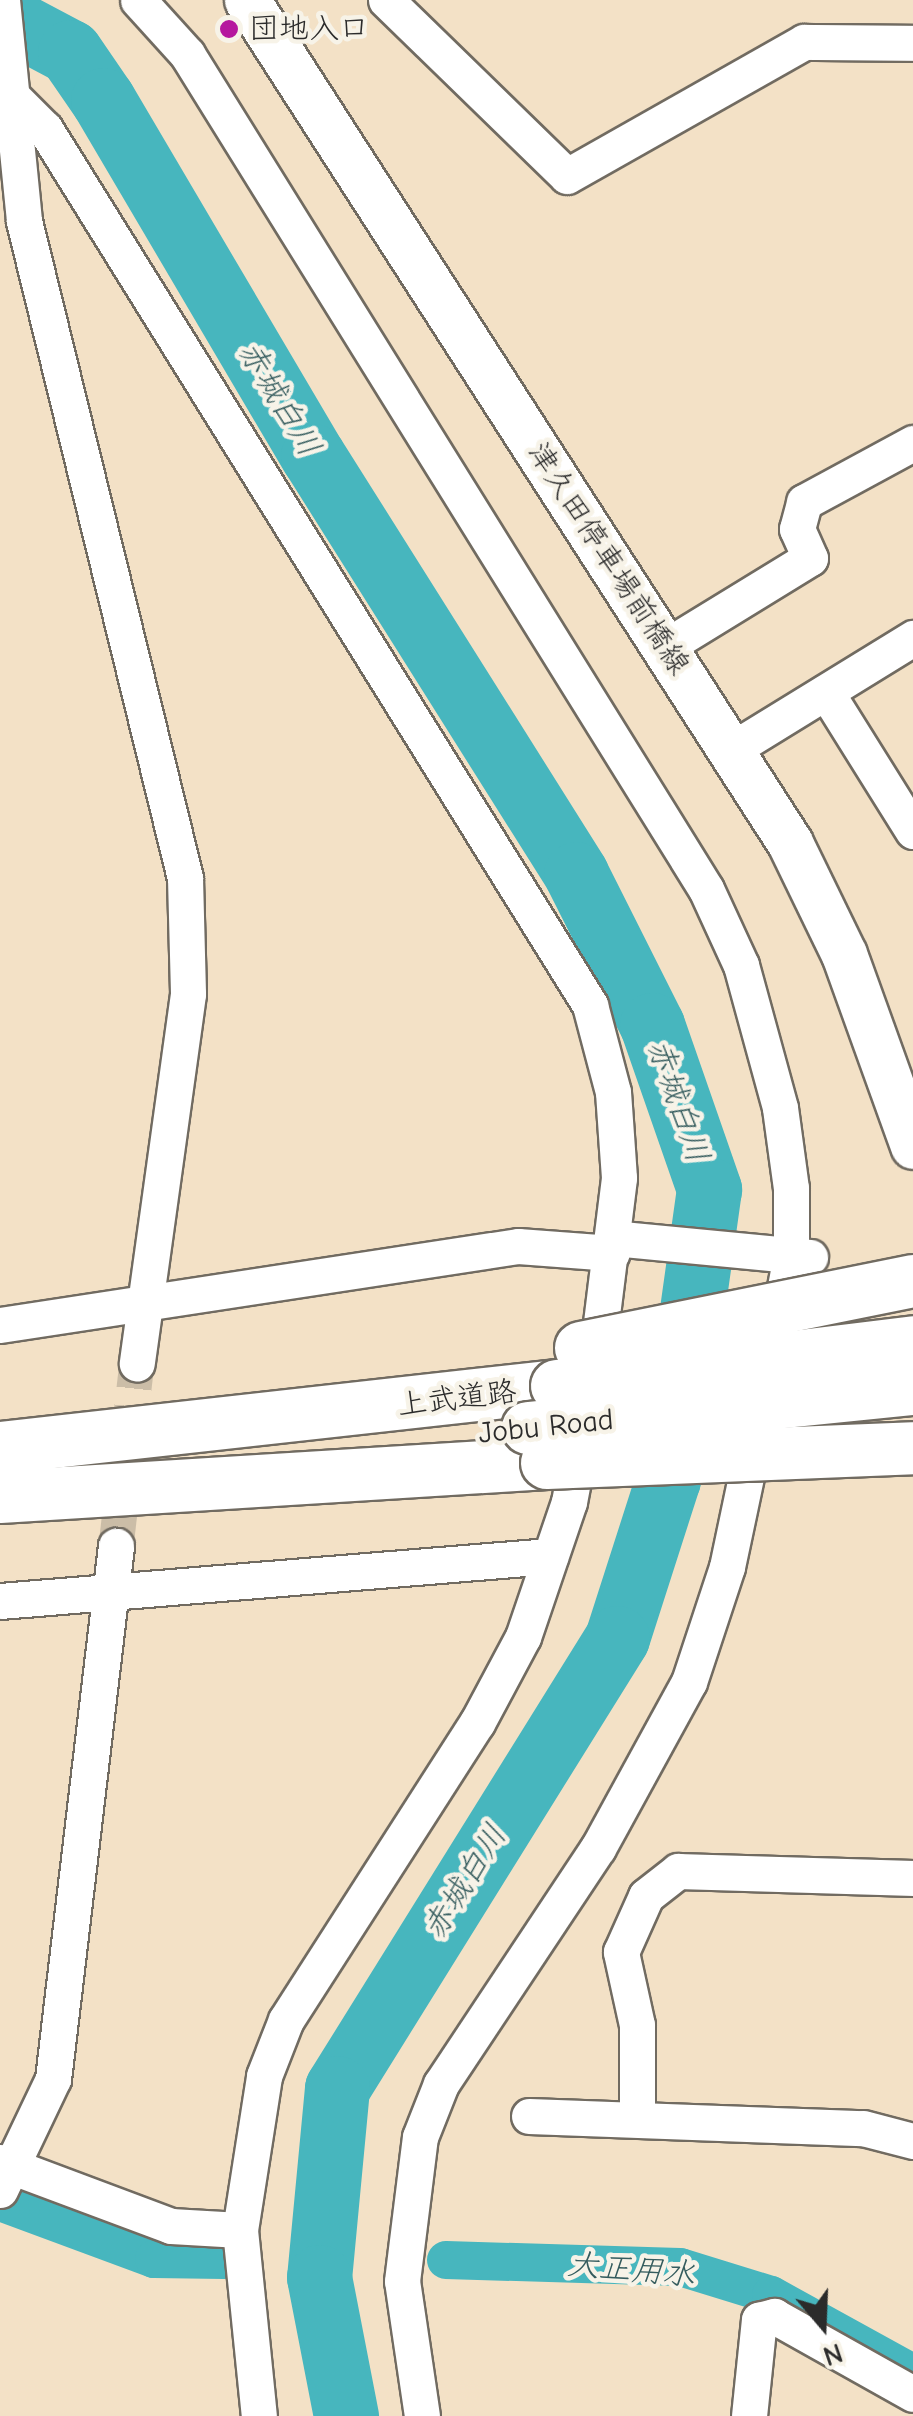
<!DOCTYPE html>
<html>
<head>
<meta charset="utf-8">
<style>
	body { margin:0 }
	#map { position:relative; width:913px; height:2416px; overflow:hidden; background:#f3e1c6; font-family:"Comic Neue","Klee One",sans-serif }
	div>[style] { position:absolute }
	.canal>* { height:38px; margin:-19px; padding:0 19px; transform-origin:19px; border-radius:19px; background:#47b6be }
	.river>* { height:65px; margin:-32.5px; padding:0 32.5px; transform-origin:32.5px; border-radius:32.5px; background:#47b6be }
	.minor-tunnel>* { height:35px; margin-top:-17.5px; transform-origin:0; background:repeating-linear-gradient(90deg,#cbbda7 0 35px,transparent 0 53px) }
	.roads { filter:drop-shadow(2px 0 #716b61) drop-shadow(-2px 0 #716b61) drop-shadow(0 2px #716b61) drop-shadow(0 -2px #716b61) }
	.minor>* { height:35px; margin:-17.5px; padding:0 17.5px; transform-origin:17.5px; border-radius:17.5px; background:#fff }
	.major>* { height:45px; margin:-22.5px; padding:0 22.5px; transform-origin:22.5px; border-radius:22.5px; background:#fff }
	.highway>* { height:52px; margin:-26px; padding:0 26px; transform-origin:26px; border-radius:26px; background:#fff }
	.bridges { filter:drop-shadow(2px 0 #716b61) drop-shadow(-2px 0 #716b61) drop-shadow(0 2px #716b61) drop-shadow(0 -2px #716b61) }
	.highway-bridge>* { height:52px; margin:-26px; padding:0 26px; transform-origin:26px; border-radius:26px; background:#fff }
	.dots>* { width:28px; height:28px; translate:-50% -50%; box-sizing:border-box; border:5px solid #f7f3e8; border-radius:50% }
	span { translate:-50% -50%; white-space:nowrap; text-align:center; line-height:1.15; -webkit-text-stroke:9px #f7f3e8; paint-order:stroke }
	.poi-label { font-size:30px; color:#2b2b2b }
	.left { translate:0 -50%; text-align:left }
	.street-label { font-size:30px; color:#2b2b2b }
	.water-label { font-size:32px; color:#355c5e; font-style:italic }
	.north { position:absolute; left:773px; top:2276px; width:100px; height:100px; -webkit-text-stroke:8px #f7f3e8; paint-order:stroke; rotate:161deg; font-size:28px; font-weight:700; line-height:40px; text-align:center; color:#2b2b2b }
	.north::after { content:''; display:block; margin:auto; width:35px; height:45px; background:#2b2b2b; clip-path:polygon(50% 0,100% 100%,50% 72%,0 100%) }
</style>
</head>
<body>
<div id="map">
	<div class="canal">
		<i style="left:0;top:2202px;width:164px;rotate:20.3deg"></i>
		<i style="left:154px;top:2259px;width:70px;rotate:0.8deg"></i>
		<i style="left:446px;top:2260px;width:234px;rotate:1.7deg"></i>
		<i style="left:680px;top:2267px;width:95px;rotate:17.1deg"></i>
		<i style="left:771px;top:2295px;width:162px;rotate:28.8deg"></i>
	</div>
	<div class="river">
		<i style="left:0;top:15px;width:79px;rotate:27.9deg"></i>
		<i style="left:70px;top:52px;width:58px;rotate:55.5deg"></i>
		<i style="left:103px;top:100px;width:413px;rotate:59.5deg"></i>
		<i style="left:313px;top:456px;width:494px;rotate:57.8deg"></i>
		<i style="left:576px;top:874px;width:169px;rotate:63.3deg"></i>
		<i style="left:652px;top:1025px;width:174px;rotate:70.8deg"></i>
		<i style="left:709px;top:1189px;width:293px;rotate:98deg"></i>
		<i style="left:668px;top:1479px;width:167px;rotate:107.8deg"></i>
		<i style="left:617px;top:1638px;width:530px;rotate:121.89deg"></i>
		<i style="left:337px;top:2088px;width:190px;rotate:95.4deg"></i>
		<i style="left:319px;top:2277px;width:142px;rotate:79deg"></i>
	</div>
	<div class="minor-tunnel">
		<i style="left:116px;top:1546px;width:184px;rotate:-83.5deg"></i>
	</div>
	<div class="roads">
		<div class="minor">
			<i style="left:2px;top:0;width:222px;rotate:84.3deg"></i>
			<i style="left:24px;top:221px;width:676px;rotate:76.23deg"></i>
			<i style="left:185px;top:878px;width:116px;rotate:88.5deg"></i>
			<i style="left:188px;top:994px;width:373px;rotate:97.9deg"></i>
			<i style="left:138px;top:0;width:73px;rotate:47.8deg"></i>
			<i style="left:187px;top:54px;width:983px;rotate:58.14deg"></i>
			<i style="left:706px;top:889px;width:84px;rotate:65.3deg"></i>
			<i style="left:741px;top:965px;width:148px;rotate:74.7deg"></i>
			<i style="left:780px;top:1108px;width:81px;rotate:82.2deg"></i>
			<i style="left:791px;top:1188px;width:67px;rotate:90deg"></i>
			<i style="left:791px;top:1255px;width:70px;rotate:100.7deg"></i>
			<i style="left:386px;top:0;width:252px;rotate:44.2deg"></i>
			<i style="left:567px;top:176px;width:272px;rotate:-29.5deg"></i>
			<i style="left:804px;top:42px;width:109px;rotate:0.5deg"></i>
			<i style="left:0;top:84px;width:64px;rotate:45deg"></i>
			<i style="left:45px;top:129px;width:1032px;rotate:58.11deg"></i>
			<i style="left:590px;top:1005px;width:90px;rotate:75.2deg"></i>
			<i style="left:613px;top:1092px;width:86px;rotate:86deg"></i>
			<i style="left:619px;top:1178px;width:186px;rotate:97.1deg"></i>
			<i style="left:665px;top:647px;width:170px;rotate:-31.5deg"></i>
			<i style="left:810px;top:558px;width:32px;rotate:-114deg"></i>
			<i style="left:797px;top:529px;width:28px;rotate:-75deg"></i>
			<i style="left:804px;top:502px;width:124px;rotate:-28.4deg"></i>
			<i style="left:826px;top:692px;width:164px;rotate:58deg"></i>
			<i style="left:731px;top:750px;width:214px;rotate:-31.6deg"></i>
			<i style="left:613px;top:1238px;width:198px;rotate:5.5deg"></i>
			<i style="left:0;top:1325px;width:524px;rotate:-8.67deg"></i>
			<i style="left:518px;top:1246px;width:94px;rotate:4.3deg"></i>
			<i style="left:0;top:1601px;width:552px;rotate:-4.68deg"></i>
			<i style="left:529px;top:2116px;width:334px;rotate:2.1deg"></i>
			<i style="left:863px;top:2128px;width:52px;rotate:14.6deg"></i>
			<i style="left:637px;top:2119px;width:94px;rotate:-90deg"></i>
			<i style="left:637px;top:2025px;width:75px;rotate:-102.4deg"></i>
			<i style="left:621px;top:1952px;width:61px;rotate:-65.9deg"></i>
			<i style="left:646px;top:1896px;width:41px;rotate:-38deg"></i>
			<i style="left:678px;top:1871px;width:235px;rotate:1.7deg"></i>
			<i style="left:0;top:2162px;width:183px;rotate:20.5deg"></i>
			<i style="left:171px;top:2226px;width:69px;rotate:3.3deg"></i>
			<i style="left:240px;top:2230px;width:187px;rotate:84.2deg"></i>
			<i style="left:0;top:2190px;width:123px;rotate:-64.5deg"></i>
			<i style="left:53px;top:2079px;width:537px;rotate:-83.26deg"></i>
			<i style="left:240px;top:2230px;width:156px;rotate:-81.1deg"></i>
			<i style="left:264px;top:2076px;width:60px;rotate:-68.6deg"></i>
			<i style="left:286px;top:2020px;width:353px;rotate:-57.3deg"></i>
			<i style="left:477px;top:1723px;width:98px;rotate:-61.9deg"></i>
			<i style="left:523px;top:1637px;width:143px;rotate:-71.2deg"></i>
			<i style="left:569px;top:1502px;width:59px;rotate:-79.3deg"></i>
			<i style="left:422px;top:2416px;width:136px;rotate:-98.4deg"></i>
			<i style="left:402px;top:2281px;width:145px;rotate:-82.9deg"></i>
			<i style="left:420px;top:2137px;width:57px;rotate:-68.4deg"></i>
			<i style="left:441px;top:2084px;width:283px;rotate:-56.4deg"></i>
			<i style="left:598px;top:1848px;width:189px;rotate:-61.3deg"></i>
			<i style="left:689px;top:1682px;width:121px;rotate:-71.7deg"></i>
			<i style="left:727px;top:1567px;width:136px;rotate:-78.1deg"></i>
			<i style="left:749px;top:2416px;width:97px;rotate:-84.1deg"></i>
			<i style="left:759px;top:2320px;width:16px;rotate:-15deg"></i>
			<i style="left:774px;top:2316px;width:159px;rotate:29.3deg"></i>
		</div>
		<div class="major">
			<i style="left:247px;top:0;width:1003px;rotate:57.21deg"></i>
			<i style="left:790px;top:843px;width:123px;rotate:64.1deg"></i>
			<i style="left:844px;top:954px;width:204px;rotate:70.2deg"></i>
		</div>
		<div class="highway">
			<i style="left:0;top:1448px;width:560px;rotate:-6.35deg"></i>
			<i style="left:0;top:1497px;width:548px;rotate:-3.56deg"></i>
		</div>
	</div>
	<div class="bridges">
		<div class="highway-bridge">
			<i style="left:581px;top:1348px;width:339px;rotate:-11.4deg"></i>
			<i style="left:557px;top:1386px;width:359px;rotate:-7deg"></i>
			<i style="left:528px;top:1428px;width:387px;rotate:-5.8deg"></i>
			<i style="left:547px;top:1463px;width:366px;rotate:-2.3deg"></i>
		</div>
	</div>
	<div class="dots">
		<i style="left:229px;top:29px;background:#b5179e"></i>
	</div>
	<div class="poi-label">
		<span class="left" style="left:249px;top:29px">団地入口</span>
	</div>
	<div class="street-label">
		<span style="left:608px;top:559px;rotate:57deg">津久田停車場前橋線</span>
		<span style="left:457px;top:1399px;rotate:-7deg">上武道路</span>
		<span style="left:546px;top:1427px;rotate:-6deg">Jobu Road</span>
	</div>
	<div class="water-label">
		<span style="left:279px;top:399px;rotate:59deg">赤城白川</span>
		<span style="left:678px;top:1101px;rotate:71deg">赤城白川</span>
		<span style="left:465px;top:1882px;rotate:-58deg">赤城白川</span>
		<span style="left:631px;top:2270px;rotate:5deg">大正用水</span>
	</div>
	<div class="north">N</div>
</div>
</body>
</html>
